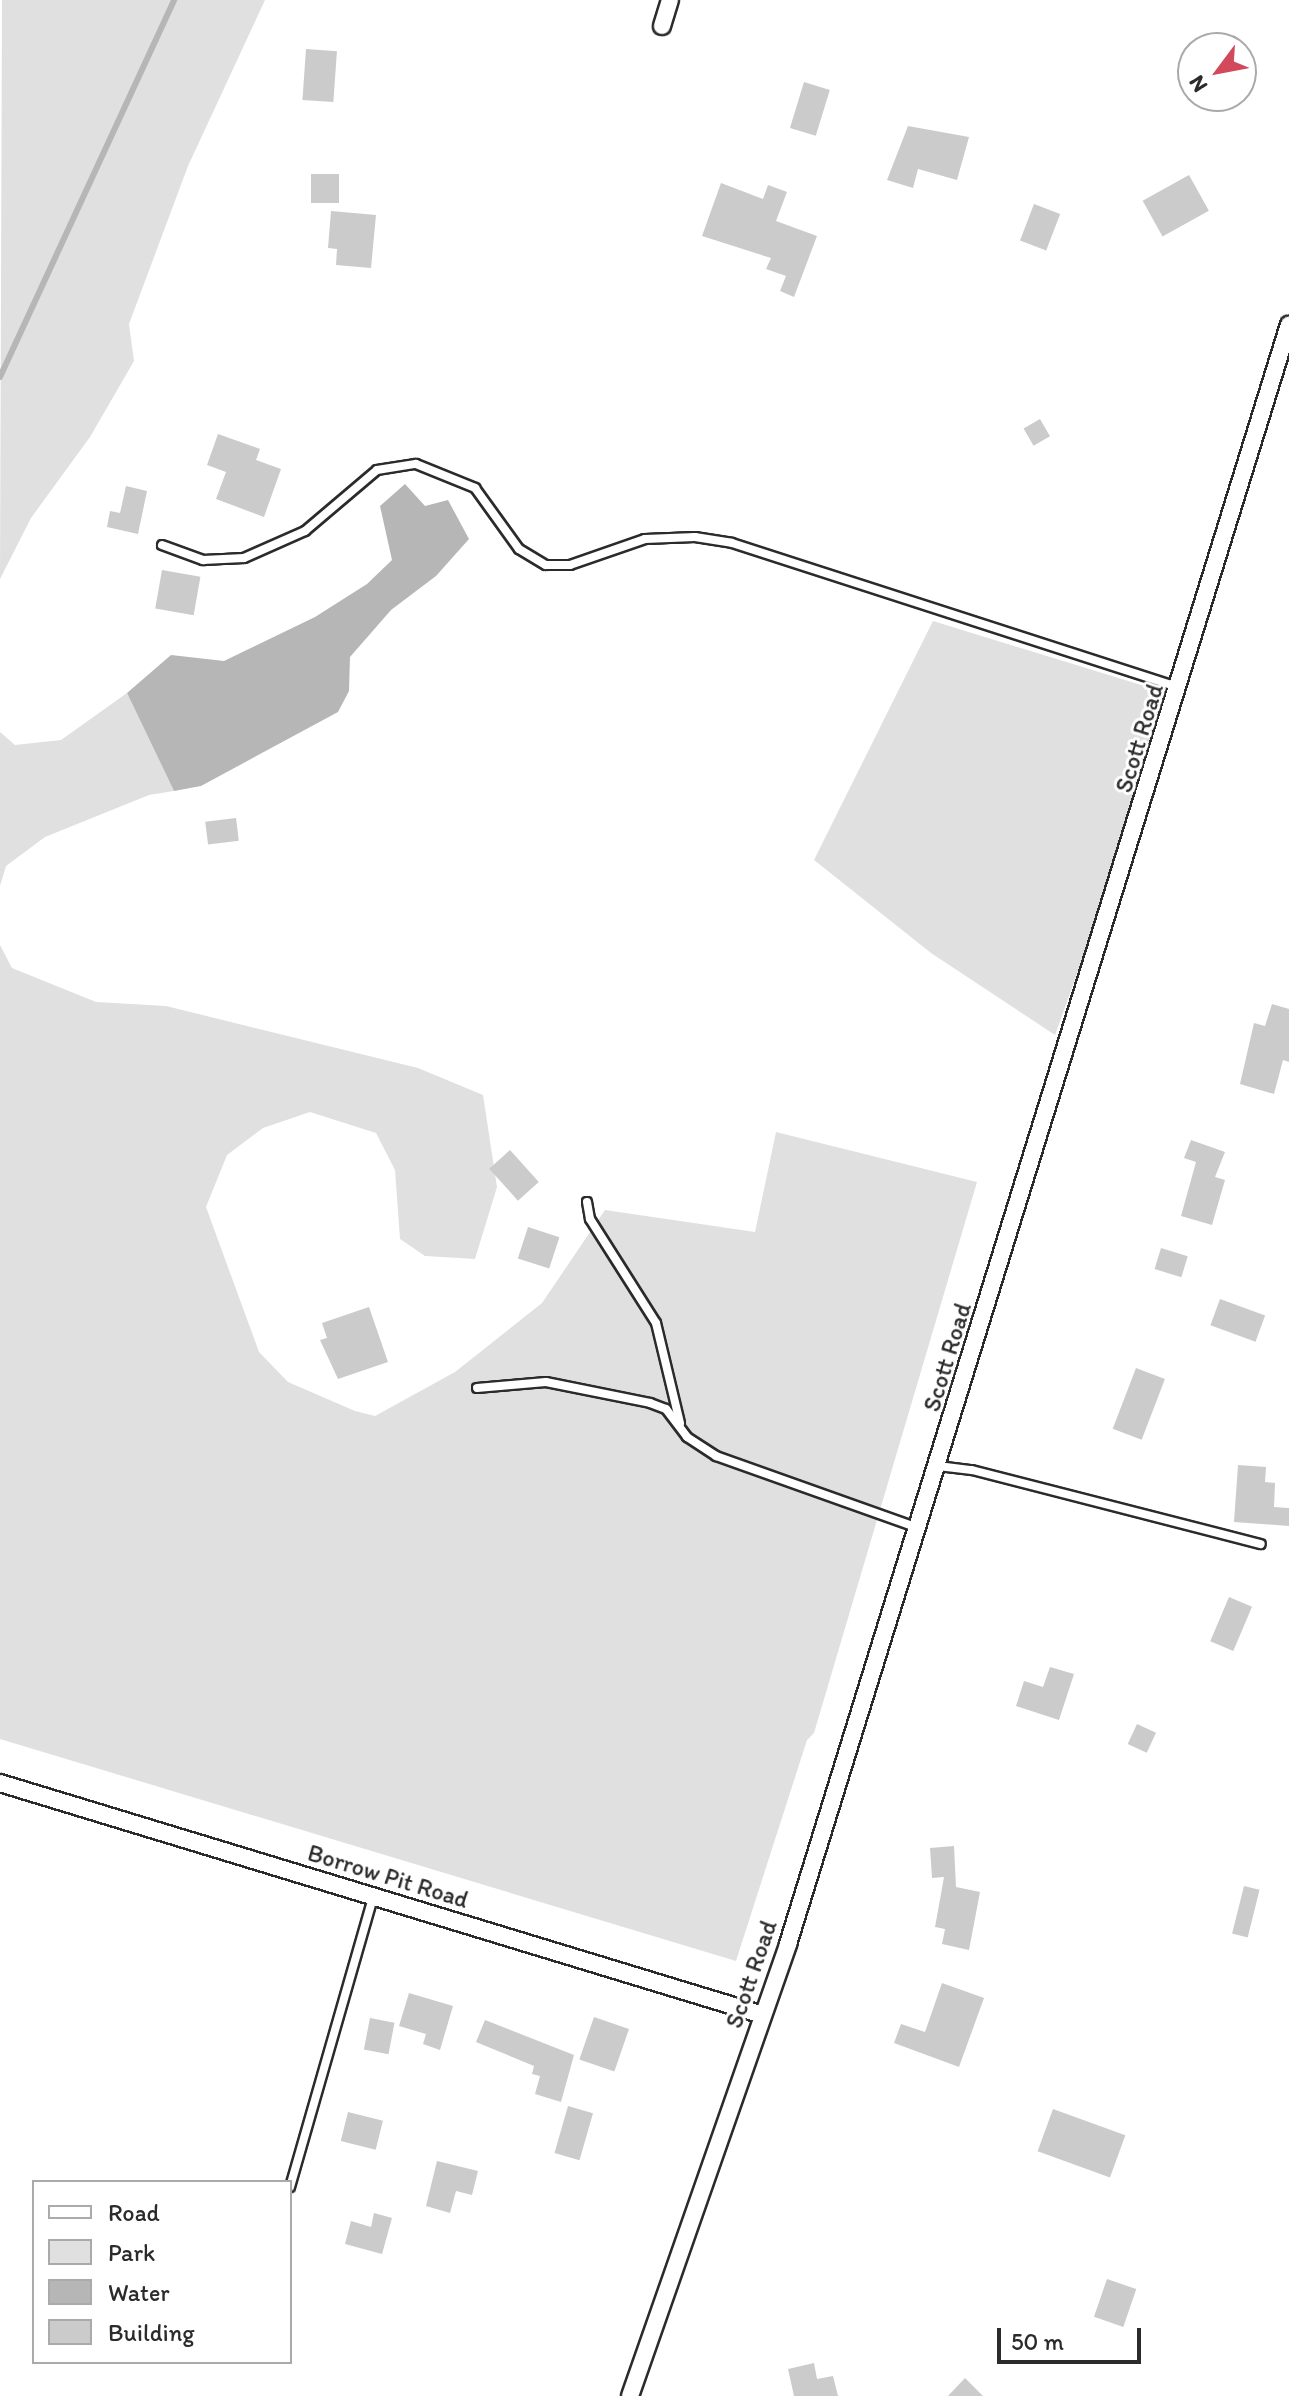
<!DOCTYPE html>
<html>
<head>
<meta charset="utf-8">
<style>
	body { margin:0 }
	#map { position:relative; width:1289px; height:2396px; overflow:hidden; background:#fff; font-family:Itim,sans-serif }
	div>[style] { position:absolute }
	.green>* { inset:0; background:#e0e0e0 }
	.water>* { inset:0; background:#b6b6b6 }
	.stream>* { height:6px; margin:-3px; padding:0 3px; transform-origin:3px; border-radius:3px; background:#b6b6b6 }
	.building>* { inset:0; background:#cbcbcb; transform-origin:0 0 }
	.roads { filter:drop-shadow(2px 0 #2b2b2b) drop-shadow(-2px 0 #2b2b2b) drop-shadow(0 2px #2b2b2b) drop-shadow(0 -2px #2b2b2b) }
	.lane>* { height:8px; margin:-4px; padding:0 4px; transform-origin:4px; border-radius:4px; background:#fff }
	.street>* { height:16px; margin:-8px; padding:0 8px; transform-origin:8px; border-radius:8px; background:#fff }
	span { translate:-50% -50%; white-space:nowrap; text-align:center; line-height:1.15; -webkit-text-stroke:6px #fff; paint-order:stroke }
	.street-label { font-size:24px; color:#2b2b2b }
	.legend { position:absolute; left:32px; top:2180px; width:260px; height:184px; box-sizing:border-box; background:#fff; border:2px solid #aaa; margin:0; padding:10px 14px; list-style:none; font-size:24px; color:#2b2b2b }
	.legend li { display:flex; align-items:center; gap:16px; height:40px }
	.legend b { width:40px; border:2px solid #aaa }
	.north { position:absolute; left:1177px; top:32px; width:80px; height:80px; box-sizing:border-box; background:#fff; border:2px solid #aaa; border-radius:50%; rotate:238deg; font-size:22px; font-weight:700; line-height:32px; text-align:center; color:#2b2b2b }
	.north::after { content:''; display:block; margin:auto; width:28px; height:36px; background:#d1495b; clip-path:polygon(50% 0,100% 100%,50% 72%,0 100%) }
	.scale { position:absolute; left:997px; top:2328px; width:144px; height:36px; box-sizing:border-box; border:4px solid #2b2b2b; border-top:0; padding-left:10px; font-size:24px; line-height:28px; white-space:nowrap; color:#2b2b2b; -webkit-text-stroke:6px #fff; paint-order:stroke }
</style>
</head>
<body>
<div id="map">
	<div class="green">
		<i style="clip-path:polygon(2px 0,265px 0,188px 166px,129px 324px,134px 361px,90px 437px,31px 518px,0 579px)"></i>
		<i style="clip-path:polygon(933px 621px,1177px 696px,1055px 1035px,931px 953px,814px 860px)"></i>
		<i style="clip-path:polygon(127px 693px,174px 791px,149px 795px,45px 837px,6px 866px,0 886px,0 732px,15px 745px,61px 740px)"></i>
		<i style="clip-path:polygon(0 945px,12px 968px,96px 1002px,166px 1006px,418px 1068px,483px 1095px,497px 1187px,475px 1259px,425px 1256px,400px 1239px,395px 1170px,376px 1133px,310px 1112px,263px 1128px,227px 1155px,206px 1207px,259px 1352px,288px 1382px,355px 1411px,375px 1416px,455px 1372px,542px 1303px,605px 1210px,755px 1232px,776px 1132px,977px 1182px,814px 1733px,807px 1740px,736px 1961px,0 1739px)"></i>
	</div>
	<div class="water">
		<i style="clip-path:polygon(405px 484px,425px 506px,448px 500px,469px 539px,436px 576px,391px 610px,350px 657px,349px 691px,338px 712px,201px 786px,174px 791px,127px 693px,171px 655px,224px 661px,315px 617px,367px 584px,392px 560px,380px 506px)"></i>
	</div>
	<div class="stream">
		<i style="left:0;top:377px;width:415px;rotate:-65.2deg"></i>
	</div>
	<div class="building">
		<i style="left:306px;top:49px;width:31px;height:51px;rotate:4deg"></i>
		<i style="left:804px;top:82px;width:27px;height:48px;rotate:17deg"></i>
		<i style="clip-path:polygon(908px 126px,969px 137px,957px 180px,918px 169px,913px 188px,887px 180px)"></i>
		<i style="left:311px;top:174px;width:28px;height:29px"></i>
		<i style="left:1189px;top:175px;width:41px;height:53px;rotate:61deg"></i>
		<i style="clip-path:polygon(721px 183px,763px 199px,768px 185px,787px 192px,776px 221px,817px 236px,794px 297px,780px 291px,786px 276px,766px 269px,771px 258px,702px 236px)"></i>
		<i style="left:1034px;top:204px;width:28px;height:39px;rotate:21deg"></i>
		<i style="clip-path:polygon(331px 211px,376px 215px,371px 268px,336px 265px,337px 249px,328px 248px)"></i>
		<i style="left:1040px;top:419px;width:20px;height:19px;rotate:60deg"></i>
		<i style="clip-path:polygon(218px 434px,260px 449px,256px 460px,281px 469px,264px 517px,216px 499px,226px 472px,207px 465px)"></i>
		<i style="clip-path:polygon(126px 486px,147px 491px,138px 534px,107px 527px,110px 511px,120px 513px)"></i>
		<i style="left:162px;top:570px;width:39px;height:39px;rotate:10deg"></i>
		<i style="left:236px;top:818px;width:23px;height:31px;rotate:83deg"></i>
		<i style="clip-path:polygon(1272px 1004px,1289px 1009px,1289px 1062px,1283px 1060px,1274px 1094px,1240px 1084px,1254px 1023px,1265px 1026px)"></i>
		<i style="clip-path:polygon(1191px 1140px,1225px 1152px,1215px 1177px,1225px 1180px,1212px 1225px,1181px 1216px,1196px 1162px,1184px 1158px)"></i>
		<i style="left:510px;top:1150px;width:43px;height:28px;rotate:48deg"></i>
		<i style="left:528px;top:1227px;width:33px;height:33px;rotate:18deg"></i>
		<i style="left:1161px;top:1248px;width:28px;height:22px;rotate:17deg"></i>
		<i style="left:1220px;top:1299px;width:48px;height:28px;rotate:20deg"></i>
		<i style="clip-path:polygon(369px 1307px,388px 1362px,338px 1379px,320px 1340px,327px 1338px,322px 1323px)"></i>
		<i style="left:1136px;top:1368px;width:31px;height:65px;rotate:21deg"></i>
		<i style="clip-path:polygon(1238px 1465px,1266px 1467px,1265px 1482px,1275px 1483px,1274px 1507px,1289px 1508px,1289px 1526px,1234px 1522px)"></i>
		<i style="left:1229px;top:1597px;width:25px;height:48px;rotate:23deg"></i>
		<i style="clip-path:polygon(1050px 1667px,1074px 1674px,1059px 1720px,1016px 1706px,1024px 1681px,1043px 1687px)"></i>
		<i style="left:1137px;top:1724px;width:21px;height:22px;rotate:25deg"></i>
		<i style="clip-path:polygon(954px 1846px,956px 1887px,980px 1892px,969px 1950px,942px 1944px,945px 1929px,935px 1927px,944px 1877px,932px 1878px,930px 1848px)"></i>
		<i style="left:1244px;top:1886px;width:16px;height:49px;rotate:14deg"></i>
		<i style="clip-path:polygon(942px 1983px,984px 1998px,959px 2067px,894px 2043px,901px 2024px,925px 2032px)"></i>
		<i style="clip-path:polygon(409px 1993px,453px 2006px,440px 2050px,423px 2044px,426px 2034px,399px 2026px)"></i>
		<i style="left:594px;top:2017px;width:37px;height:45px;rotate:19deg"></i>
		<i style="left:370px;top:2018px;width:25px;height:32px;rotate:11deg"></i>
		<i style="clip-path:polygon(485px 2020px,574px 2055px,561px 2102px,535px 2094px,540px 2076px,532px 2074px,534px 2066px,476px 2042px)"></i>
		<i style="left:568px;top:2106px;width:26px;height:49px;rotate:16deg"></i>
		<i style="left:1053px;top:2109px;width:77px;height:45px;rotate:20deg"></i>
		<i style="left:348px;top:2112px;width:36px;height:30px;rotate:14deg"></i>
		<i style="clip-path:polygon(437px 2161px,478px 2171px,472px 2195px,456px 2191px,450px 2213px,426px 2206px)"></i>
		<i style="clip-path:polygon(374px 2213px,392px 2218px,382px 2254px,345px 2244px,351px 2221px,371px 2227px)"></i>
		<i style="left:1107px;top:2279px;width:31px;height:40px;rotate:19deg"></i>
		<i style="clip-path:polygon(814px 2363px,817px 2379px,833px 2376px,838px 2396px,794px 2396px,788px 2369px)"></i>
		<i style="clip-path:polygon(965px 2378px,983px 2396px,948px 2396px)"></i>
	</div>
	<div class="roads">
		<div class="lane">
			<i style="left:162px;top:545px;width:44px;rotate:20.1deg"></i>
			<i style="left:203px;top:560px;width:41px;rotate:-2.8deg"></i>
			<i style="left:244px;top:558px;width:67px;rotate:-23.9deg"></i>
			<i style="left:305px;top:531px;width:94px;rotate:-40.3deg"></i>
			<i style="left:377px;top:470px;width:39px;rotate:-9deg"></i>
			<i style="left:416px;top:464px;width:64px;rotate:22.1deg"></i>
			<i style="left:475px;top:488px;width:75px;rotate:54.2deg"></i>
			<i style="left:519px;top:549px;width:31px;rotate:31deg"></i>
			<i style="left:546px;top:565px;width:24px"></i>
			<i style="left:570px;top:565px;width:79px;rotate:-19.1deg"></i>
			<i style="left:645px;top:539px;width:50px;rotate:-2.3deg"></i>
			<i style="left:695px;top:537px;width:37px;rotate:9deg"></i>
			<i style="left:732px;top:543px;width:470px;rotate:17.9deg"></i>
			<i style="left:587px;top:1202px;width:17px;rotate:80deg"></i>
			<i style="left:590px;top:1219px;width:123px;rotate:57.6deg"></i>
			<i style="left:656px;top:1323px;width:103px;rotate:76.5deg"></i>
			<i style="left:477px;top:1388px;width:69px;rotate:-5deg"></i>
			<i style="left:546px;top:1382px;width:106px;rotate:11.4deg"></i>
			<i style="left:650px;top:1403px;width:17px;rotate:21deg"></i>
			<i style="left:666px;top:1409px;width:35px;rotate:53deg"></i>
			<i style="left:687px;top:1437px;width:35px;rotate:33deg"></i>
			<i style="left:716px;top:1456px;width:214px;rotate:19.6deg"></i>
			<i style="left:938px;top:1466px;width:34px;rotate:7deg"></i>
			<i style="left:972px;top:1470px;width:298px;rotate:14.4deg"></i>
			<i style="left:290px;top:2187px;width:302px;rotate:-74deg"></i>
		</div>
		<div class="street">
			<i style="left:662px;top:26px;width:27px;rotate:-73deg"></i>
			<i style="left:0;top:1783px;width:797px;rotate:16.91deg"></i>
			<i style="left:630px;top:2396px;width:479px;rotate:-70.7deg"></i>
			<i style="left:788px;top:1944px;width:1695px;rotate:-72.81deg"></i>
		</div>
	</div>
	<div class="street-label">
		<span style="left:1139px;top:738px;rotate:-73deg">Scott Road</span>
		<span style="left:947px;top:1357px;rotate:-73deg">Scott Road</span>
		<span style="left:388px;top:1876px;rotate:17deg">Borrow Pit Road</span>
		<span style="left:751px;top:1974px;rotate:-71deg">Scott Road</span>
	</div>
	<ul class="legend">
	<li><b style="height:10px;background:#fff"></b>Road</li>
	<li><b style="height:22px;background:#e0e0e0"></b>Park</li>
	<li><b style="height:22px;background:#b6b6b6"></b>Water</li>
	<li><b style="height:22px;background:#cbcbcb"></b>Building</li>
	</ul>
	<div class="north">N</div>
	<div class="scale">50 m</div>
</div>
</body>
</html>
